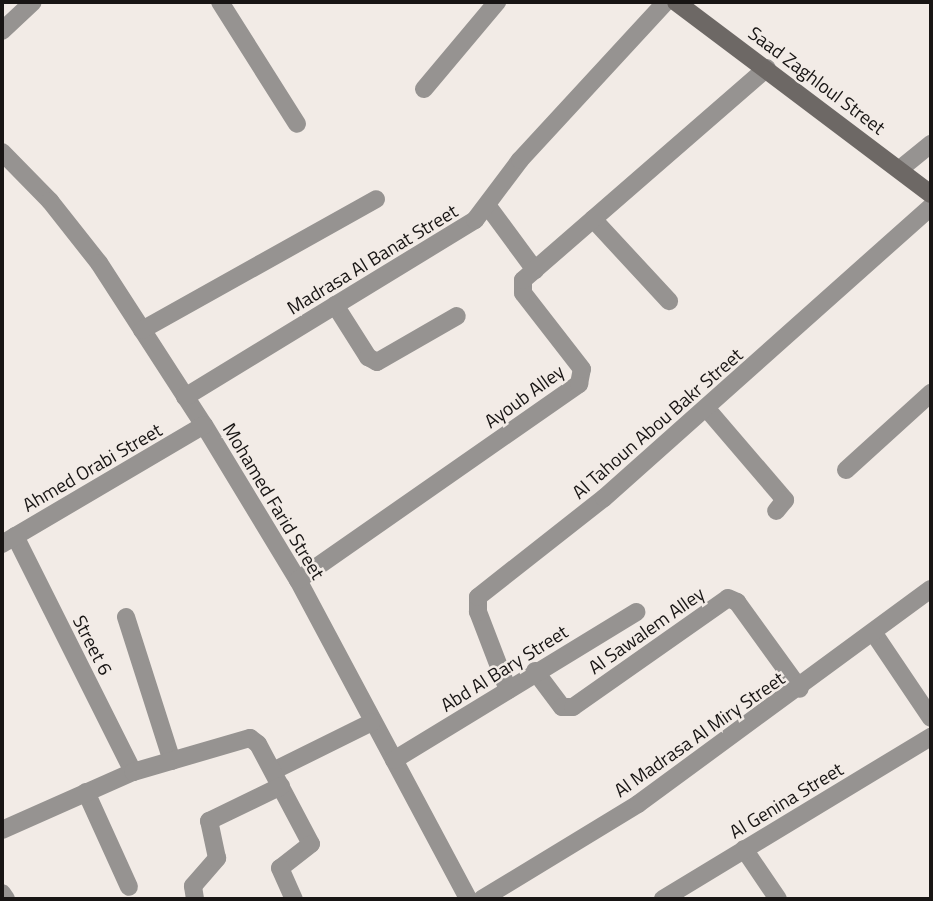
<!DOCTYPE html>
<html>
<head>
<meta charset="utf-8">
<style>
	body { margin:0 }
	#map { position:relative; width:933px; height:901px; overflow:hidden; background:#f2ebe6; font-family:"Titillium Web",sans-serif }
	div>[style] { position:absolute }
	.street>* { height:18px; margin:-9px; padding:0 9px; transform-origin:9px; border-radius:9px; background:#969391 }
	.secondary>* { height:18px; margin:-9px; padding:0 9px; transform-origin:9px; border-radius:9px; background:#6d6865 }
	span { translate:-50% -50%; white-space:nowrap; text-align:center; line-height:1.15; -webkit-text-stroke:5px #f2ebe6; paint-order:stroke }
	.street-label { font-size:19px; color:#181514 }
	.frame { position:absolute; inset:0; border:4px solid #181514; pointer-events:none }
</style>
</head>
<body>
<div id="map">
	<div class="street">
		<i style="left:220px;top:2px;width:144px;rotate:57.7deg"></i>
		<i style="left:2px;top:31px;width:42px;rotate:-43.1deg"></i>
		<i style="left:424px;top:89px;width:114px;rotate:-50deg"></i>
		<i style="left:2px;top:152px;width:69px;rotate:45.6deg"></i>
		<i style="left:50px;top:201px;width:79px;rotate:51.7deg"></i>
		<i style="left:99px;top:263px;width:193px;rotate:57.1deg"></i>
		<i style="left:204px;top:425px;width:181px;rotate:58.8deg"></i>
		<i style="left:298px;top:580px;width:361px;rotate:61.9deg"></i>
		<i style="left:900px;top:169px;width:40px;rotate:-39deg"></i>
		<i style="left:487px;top:205px;width:81px;rotate:53.6deg"></i>
		<i style="left:593px;top:219px;width:112px;rotate:47.2deg"></i>
		<i style="left:335px;top:305px;width:62px;rotate:57.6deg"></i>
		<i style="left:368px;top:357px;width:10px;rotate:29deg"></i>
		<i style="left:377px;top:362px;width:92px;rotate:-29.9deg"></i>
		<i style="left:142px;top:330px;width:268px;rotate:-29.2deg"></i>
		<i style="left:185px;top:397px;width:340px;rotate:-31.4deg"></i>
		<i style="left:475px;top:220px;width:75px;rotate:-53.1deg"></i>
		<i style="left:520px;top:160px;width:215px;rotate:-47.3deg"></i>
		<i style="left:707px;top:409px;width:120px;rotate:49.4deg"></i>
		<i style="left:785px;top:500px;width:14px;rotate:129deg"></i>
		<i style="left:846px;top:470px;width:115px;rotate:-42.2deg"></i>
		<i style="left:15px;top:536px;width:264px;rotate:63.4deg"></i>
		<i style="left:2px;top:544px;width:234px;rotate:-30.5deg"></i>
		<i style="left:298px;top:580px;width:343px;rotate:-34.9deg"></i>
		<i style="left:579px;top:384px;width:15px;rotate:-79deg"></i>
		<i style="left:582px;top:369px;width:96px;rotate:-127.8deg"></i>
		<i style="left:523px;top:293px;width:13px;rotate:-90deg"></i>
		<i style="left:523px;top:280px;width:323px;rotate:-41deg"></i>
		<i style="left:126px;top:617px;width:151px;rotate:72.3deg"></i>
		<i style="left:875px;top:635px;width:100px;rotate:56deg"></i>
		<i style="left:535px;top:671px;width:45px;rotate:53.1deg"></i>
		<i style="left:562px;top:707px;width:11px"></i>
		<i style="left:573px;top:707px;width:189px;rotate:-35.1deg"></i>
		<i style="left:728px;top:598px;width:10px;rotate:24deg"></i>
		<i style="left:737px;top:602px;width:107px;rotate:54.1deg"></i>
		<i style="left:508px;top:690px;width:84px;rotate:-111deg"></i>
		<i style="left:478px;top:612px;width:15px;rotate:-90deg"></i>
		<i style="left:478px;top:597px;width:160px;rotate:-38.2deg"></i>
		<i style="left:604px;top:498px;width:438px;rotate:-41.7deg"></i>
		<i style="left:394px;top:760px;width:284px;rotate:-31.4deg"></i>
		<i style="left:273px;top:771px;width:110px;rotate:-26.3deg"></i>
		<i style="left:86px;top:792px;width:104px;rotate:65.6deg"></i>
		<i style="left:2px;top:830px;width:143px;rotate:-23.9deg"></i>
		<i style="left:133px;top:772px;width:122px;rotate:-16.2deg"></i>
		<i style="left:250px;top:738px;width:10px;rotate:37deg"></i>
		<i style="left:258px;top:744px;width:113px;rotate:62.1deg"></i>
		<i style="left:311px;top:844px;width:39px;rotate:142deg"></i>
		<i style="left:280px;top:868px;width:34px;rotate:66deg"></i>
		<i style="left:744px;top:849px;width:60px;rotate:55.8deg"></i>
		<i style="left:2px;top:893px;width:7px;rotate:56deg"></i>
		<i style="left:195px;top:899px;width:13px;rotate:-99deg"></i>
		<i style="left:193px;top:886px;width:37px;rotate:-49deg"></i>
		<i style="left:217px;top:858px;width:38px;rotate:-102deg"></i>
		<i style="left:209px;top:821px;width:80px;rotate:-25.9deg"></i>
		<i style="left:482px;top:899px;width:183px;rotate:-31.3deg"></i>
		<i style="left:638px;top:804px;width:363px;rotate:-36.3deg"></i>
		<i style="left:663px;top:899px;width:313px;rotate:-31.2deg"></i>
	</div>
	<div class="secondary">
		<i style="left:676px;top:2px;width:319px;rotate:37deg"></i>
	</div>
	<div class="street-label">
		<span style="left:817px;top:80px;rotate:37deg">Saad Zaghloul Street</span>
		<span style="left:372px;top:259px;rotate:-31deg">Madrasa Al Banat Street</span>
		<span style="left:524px;top:396px;rotate:-36deg">Ayoub Alley</span>
		<span style="left:657px;top:423px;rotate:-41deg">Al Tahoun Abou Bakr Street</span>
		<span style="left:92px;top:467px;rotate:-30deg">Ahmed Orabi Street</span>
		<span style="left:274px;top:501px;rotate:59deg">Mohamed Farid Street</span>
		<span style="left:646px;top:630px;rotate:-35deg">Al Sawalem Alley</span>
		<span style="left:93px;top:645px;rotate:63deg">Street 6</span>
		<span style="left:504px;top:668px;rotate:-32deg">Abd Al Bary Street</span>
		<span style="left:699px;top:734px;rotate:-35deg">Al Madrasa Al Miry Street</span>
		<span style="left:786px;top:800px;rotate:-31deg">Al Genina Street</span>
	</div>
	<div class="frame"></div>
</div>
</body>
</html>
